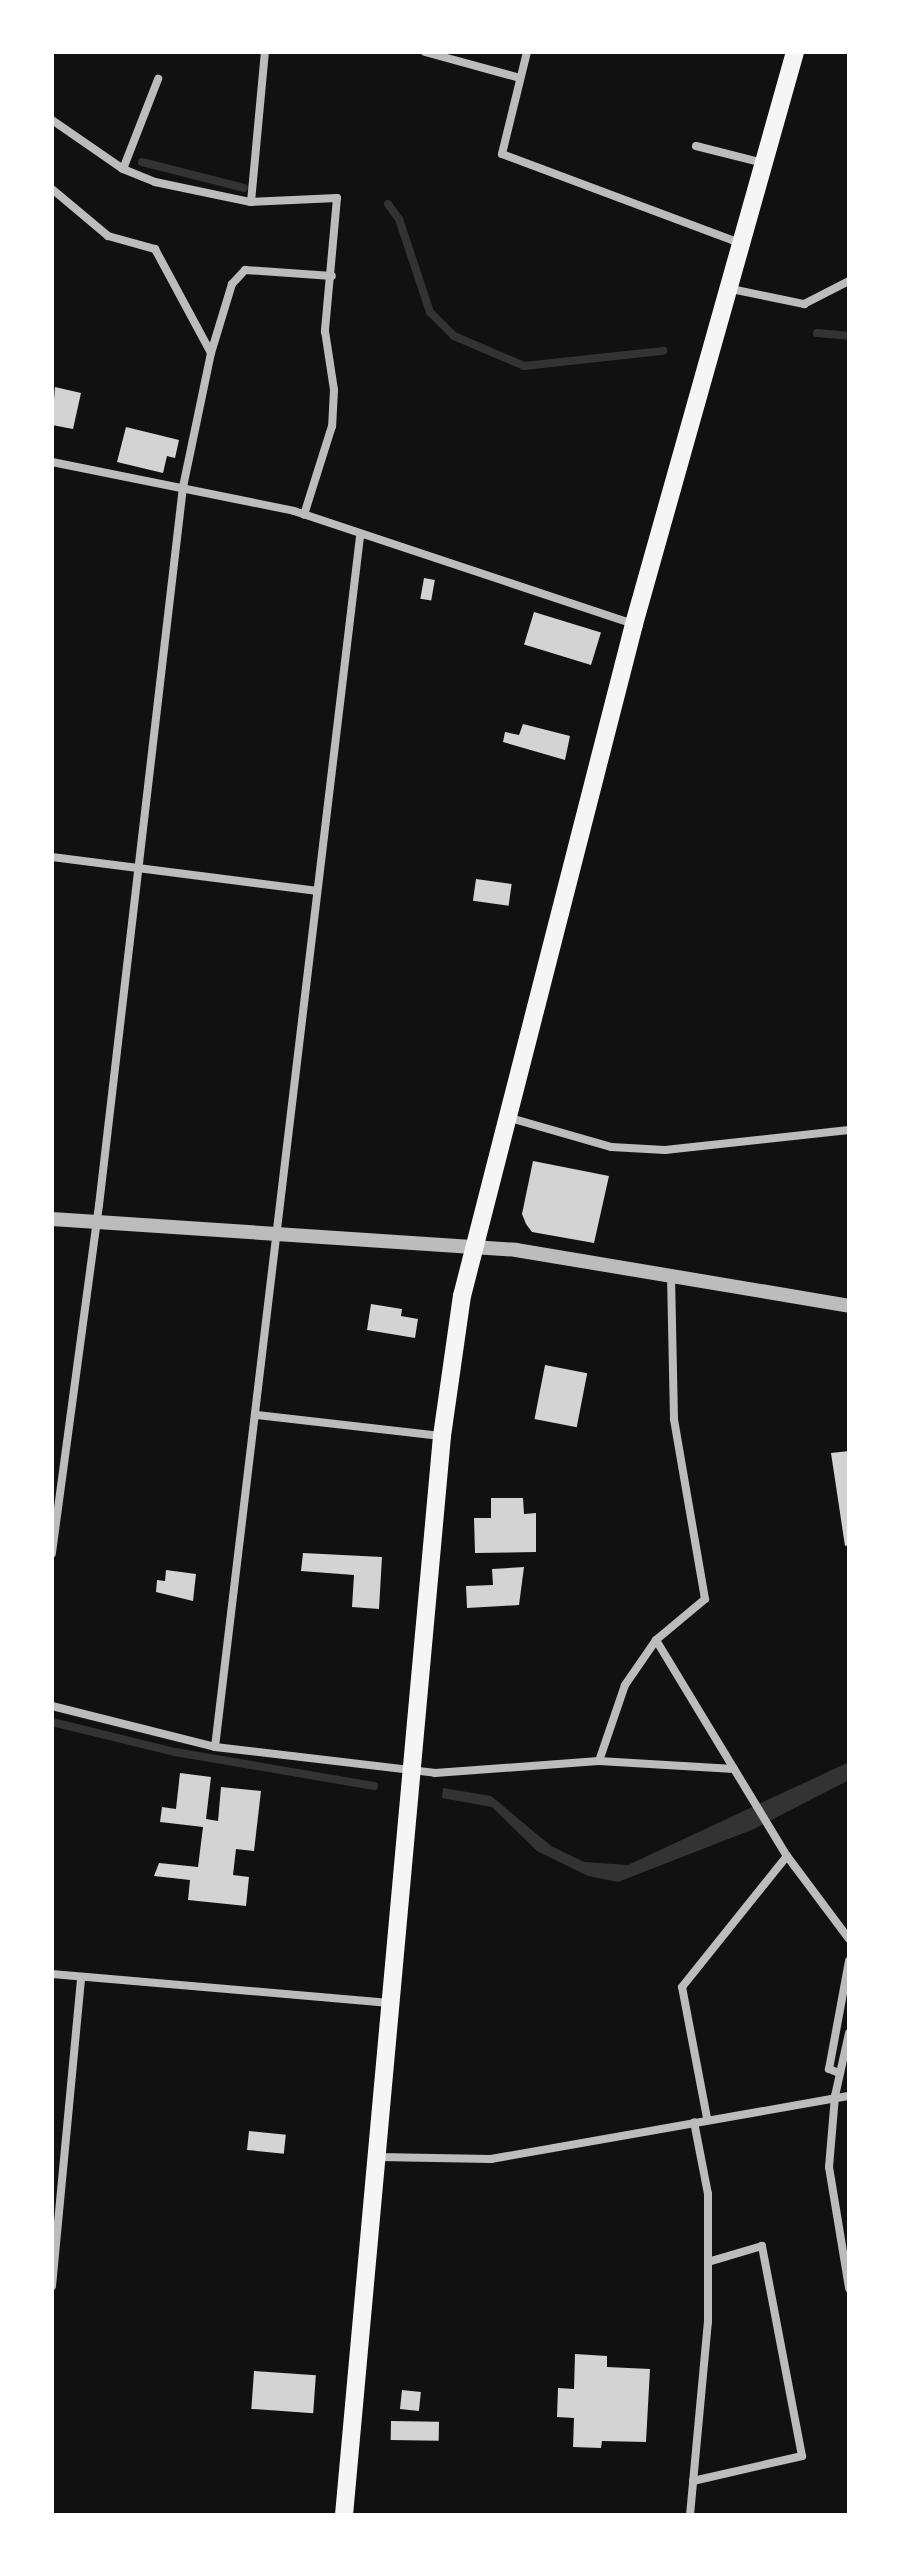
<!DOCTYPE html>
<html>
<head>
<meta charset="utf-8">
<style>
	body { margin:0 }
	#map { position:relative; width:901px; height:2567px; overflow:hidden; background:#111; font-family:"Space Grotesk",sans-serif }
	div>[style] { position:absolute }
	.water>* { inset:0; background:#333 }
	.stream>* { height:8px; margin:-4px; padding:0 4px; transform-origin:4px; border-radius:4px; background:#333 }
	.building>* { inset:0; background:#d3d3d3; transform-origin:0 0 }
	.minor>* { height:8px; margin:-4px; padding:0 4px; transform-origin:4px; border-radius:4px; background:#bcbcbc }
	.tertiary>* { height:14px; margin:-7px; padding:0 7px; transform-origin:7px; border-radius:7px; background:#bcbcbc }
	.primary>* { height:18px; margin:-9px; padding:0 9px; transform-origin:9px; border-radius:9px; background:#f5f5f5 }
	span { translate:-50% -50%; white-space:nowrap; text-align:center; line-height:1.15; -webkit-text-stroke:8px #fff; paint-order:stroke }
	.frame { position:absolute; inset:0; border:54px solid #fff; pointer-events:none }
</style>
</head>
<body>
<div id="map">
	<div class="water">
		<i style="clip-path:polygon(849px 1762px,849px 1780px,754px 1829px,618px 1882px,588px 1876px,537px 1851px,492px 1807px,442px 1798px,443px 1788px,491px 1796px,551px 1846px,584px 1862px,628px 1865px)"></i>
	</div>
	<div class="stream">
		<i style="left:142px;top:162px;width:105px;rotate:14.3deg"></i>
		<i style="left:388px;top:204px;width:19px;rotate:54deg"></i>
		<i style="left:399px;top:219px;width:98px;rotate:71.6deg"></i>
		<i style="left:430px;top:312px;width:34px;rotate:45deg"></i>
		<i style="left:454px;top:336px;width:76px;rotate:23.2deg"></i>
		<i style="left:524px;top:366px;width:140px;rotate:-6.2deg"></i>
		<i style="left:817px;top:333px;width:32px;rotate:5deg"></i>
		<i style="left:52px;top:1722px;width:127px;rotate:13.7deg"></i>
		<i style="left:175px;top:1752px;width:202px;rotate:9.7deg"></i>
	</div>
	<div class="building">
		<i style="clip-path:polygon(55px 387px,81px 393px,73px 429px,52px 425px)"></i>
		<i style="clip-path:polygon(126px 427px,179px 440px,175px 458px,167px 456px,163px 473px,117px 462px)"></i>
		<i style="left:424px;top:578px;width:11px;height:21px;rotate:10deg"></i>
		<i style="left:534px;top:612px;width:70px;height:34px;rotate:17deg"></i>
		<i style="clip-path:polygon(523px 724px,570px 736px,565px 760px,503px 742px,505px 732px,519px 735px)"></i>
		<i style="left:476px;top:879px;width:36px;height:22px;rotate:8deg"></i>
		<i style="clip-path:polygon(533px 1161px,609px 1176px,594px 1243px,532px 1232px,526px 1224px,522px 1214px)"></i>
		<i style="clip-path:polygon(371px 1304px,402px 1309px,401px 1316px,418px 1319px,415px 1338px,367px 1330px)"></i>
		<i style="left:545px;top:1365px;width:43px;height:55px;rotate:11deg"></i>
		<i style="clip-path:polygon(849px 1451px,849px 1545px,845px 1546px,831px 1453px)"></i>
		<i style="clip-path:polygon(491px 1498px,523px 1498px,524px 1514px,536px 1513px,536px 1552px,475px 1553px,474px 1518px,491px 1518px)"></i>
		<i style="clip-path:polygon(303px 1553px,382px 1557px,379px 1609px,352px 1607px,354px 1575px,301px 1571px)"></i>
		<i style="clip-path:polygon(524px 1567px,519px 1605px,467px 1608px,466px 1586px,493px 1585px,492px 1569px)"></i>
		<i style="clip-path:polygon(166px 1570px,196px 1574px,193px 1601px,156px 1592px,157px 1580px,165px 1581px)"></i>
		<i style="clip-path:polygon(180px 1773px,211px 1777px,206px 1819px,218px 1821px,221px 1787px,261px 1791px,254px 1851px,236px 1849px,233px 1875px,249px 1877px,246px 1906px,188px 1900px,190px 1880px,154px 1876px,159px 1863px,198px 1867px,203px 1827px,160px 1822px,162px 1807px,176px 1809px)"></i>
		<i style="left:249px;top:2131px;width:37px;height:19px;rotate:6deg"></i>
		<i style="clip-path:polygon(575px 2354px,607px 2356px,607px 2367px,650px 2369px,646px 2442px,602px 2441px,601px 2448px,573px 2447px,574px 2418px,557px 2417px,558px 2388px,574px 2389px)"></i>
		<i style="left:254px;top:2371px;width:62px;height:38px;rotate:4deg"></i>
		<i style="left:402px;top:2390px;width:19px;height:19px;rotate:6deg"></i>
		<i style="left:391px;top:2421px;width:48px;height:19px;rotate:1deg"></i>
	</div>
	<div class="minor">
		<i style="left:425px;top:52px;width:98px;rotate:15.3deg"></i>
		<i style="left:527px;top:52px;width:105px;rotate:103.8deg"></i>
		<i style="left:502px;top:154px;width:254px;rotate:20.5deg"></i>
		<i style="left:52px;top:120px;width:86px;rotate:34.6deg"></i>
		<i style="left:123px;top:169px;width:35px;rotate:22deg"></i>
		<i style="left:155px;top:182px;width:98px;rotate:11.8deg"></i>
		<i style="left:251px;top:202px;width:86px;rotate:-2.7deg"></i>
		<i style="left:337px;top:198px;width:134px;rotate:95.2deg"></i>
		<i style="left:325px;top:331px;width:60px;rotate:81.3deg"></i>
		<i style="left:334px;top:390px;width:36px;rotate:93deg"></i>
		<i style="left:332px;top:426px;width:93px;rotate:107.5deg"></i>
		<i style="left:696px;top:146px;width:69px;rotate:14.2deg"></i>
		<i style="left:123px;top:169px;width:97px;rotate:-68.7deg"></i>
		<i style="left:52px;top:189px;width:73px;rotate:40deg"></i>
		<i style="left:108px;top:236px;width:49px;rotate:15.5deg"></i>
		<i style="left:155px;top:249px;width:118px;rotate:61.7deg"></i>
		<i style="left:211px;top:353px;width:137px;rotate:101.8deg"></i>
		<i style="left:183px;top:487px;width:723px;rotate:96.67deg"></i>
		<i style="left:99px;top:1205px;width:352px;rotate:97.7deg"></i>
		<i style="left:251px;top:202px;width:151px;rotate:-84.7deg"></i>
		<i style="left:731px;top:289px;width:75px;rotate:11.6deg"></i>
		<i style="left:804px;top:304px;width:51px;rotate:-27.1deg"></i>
		<i style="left:211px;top:353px;width:72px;rotate:-73.1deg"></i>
		<i style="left:232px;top:284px;width:19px;rotate:-47deg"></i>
		<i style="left:245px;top:270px;width:87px;rotate:3.9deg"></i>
		<i style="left:52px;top:462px;width:247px;rotate:11.4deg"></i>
		<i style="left:294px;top:511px;width:357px;rotate:18.4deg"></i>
		<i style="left:52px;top:857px;width:266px;rotate:7.3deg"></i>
		<i style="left:507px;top:1117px;width:108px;rotate:16.1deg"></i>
		<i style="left:611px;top:1147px;width:54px;rotate:3.2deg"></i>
		<i style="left:665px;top:1150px;width:185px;rotate:-6.2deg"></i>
		<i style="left:257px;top:1415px;width:185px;rotate:6.5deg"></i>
		<i style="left:656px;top:1640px;width:253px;rotate:58.8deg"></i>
		<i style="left:787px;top:1856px;width:104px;rotate:53.2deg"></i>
		<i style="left:52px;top:1706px;width:168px;rotate:14.1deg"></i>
		<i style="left:215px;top:1747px;width:222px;rotate:6.7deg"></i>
		<i style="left:435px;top:1773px;width:164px;rotate:-4.2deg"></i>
		<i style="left:599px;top:1761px;width:135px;rotate:3.4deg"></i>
		<i style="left:215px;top:1747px;width:1220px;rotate:-83.17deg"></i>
		<i style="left:599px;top:1761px;width:80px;rotate:-71.1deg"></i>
		<i style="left:625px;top:1685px;width:55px;rotate:-55.4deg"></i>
		<i style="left:656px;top:1640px;width:64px;rotate:-39.9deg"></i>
		<i style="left:705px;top:1599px;width:183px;rotate:-99.8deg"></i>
		<i style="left:674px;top:1419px;width:143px;rotate:-91.2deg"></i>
		<i style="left:52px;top:1974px;width:339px;rotate:4.9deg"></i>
		<i style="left:849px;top:2033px;width:65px;rotate:102.5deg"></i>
		<i style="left:835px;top:2096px;width:71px;rotate:94.8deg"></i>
		<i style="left:829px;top:2167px;width:123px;rotate:80.6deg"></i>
		<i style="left:839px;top:2073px;width:11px;rotate:-158deg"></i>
		<i style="left:829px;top:2069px;width:110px;rotate:-79.5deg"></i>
		<i style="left:707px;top:2118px;width:133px;rotate:-100.8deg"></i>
		<i style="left:682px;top:1987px;width:168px;rotate:-51.3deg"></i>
		<i style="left:378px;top:2157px;width:113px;rotate:1deg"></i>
		<i style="left:491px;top:2159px;width:364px;rotate:-10deg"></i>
		<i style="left:52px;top:2286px;width:310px;rotate:-84.6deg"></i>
		<i style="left:693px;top:2481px;width:112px;rotate:-12.9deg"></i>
		<i style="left:802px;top:2456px;width:214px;rotate:-100.8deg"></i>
		<i style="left:762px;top:2246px;width:56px;rotate:163.5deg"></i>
		<i style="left:690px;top:2515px;width:194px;rotate:-84.7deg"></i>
		<i style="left:708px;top:2322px;width:128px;rotate:-90deg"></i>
		<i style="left:708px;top:2194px;width:73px;rotate:-101deg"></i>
	</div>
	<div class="tertiary">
		<i style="left:52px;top:1219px;width:465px;rotate:3.8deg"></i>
		<i style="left:516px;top:1250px;width:338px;rotate:9.5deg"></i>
	</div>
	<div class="primary">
		<i style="left:344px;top:2515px;width:1083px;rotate:-84.81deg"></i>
		<i style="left:442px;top:1436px;width:141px;rotate:-81.9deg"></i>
		<i style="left:462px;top:1296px;width:694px;rotate:-75.64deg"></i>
		<i style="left:634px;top:624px;width:594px;rotate:-74.28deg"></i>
	</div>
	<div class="frame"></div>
</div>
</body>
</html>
